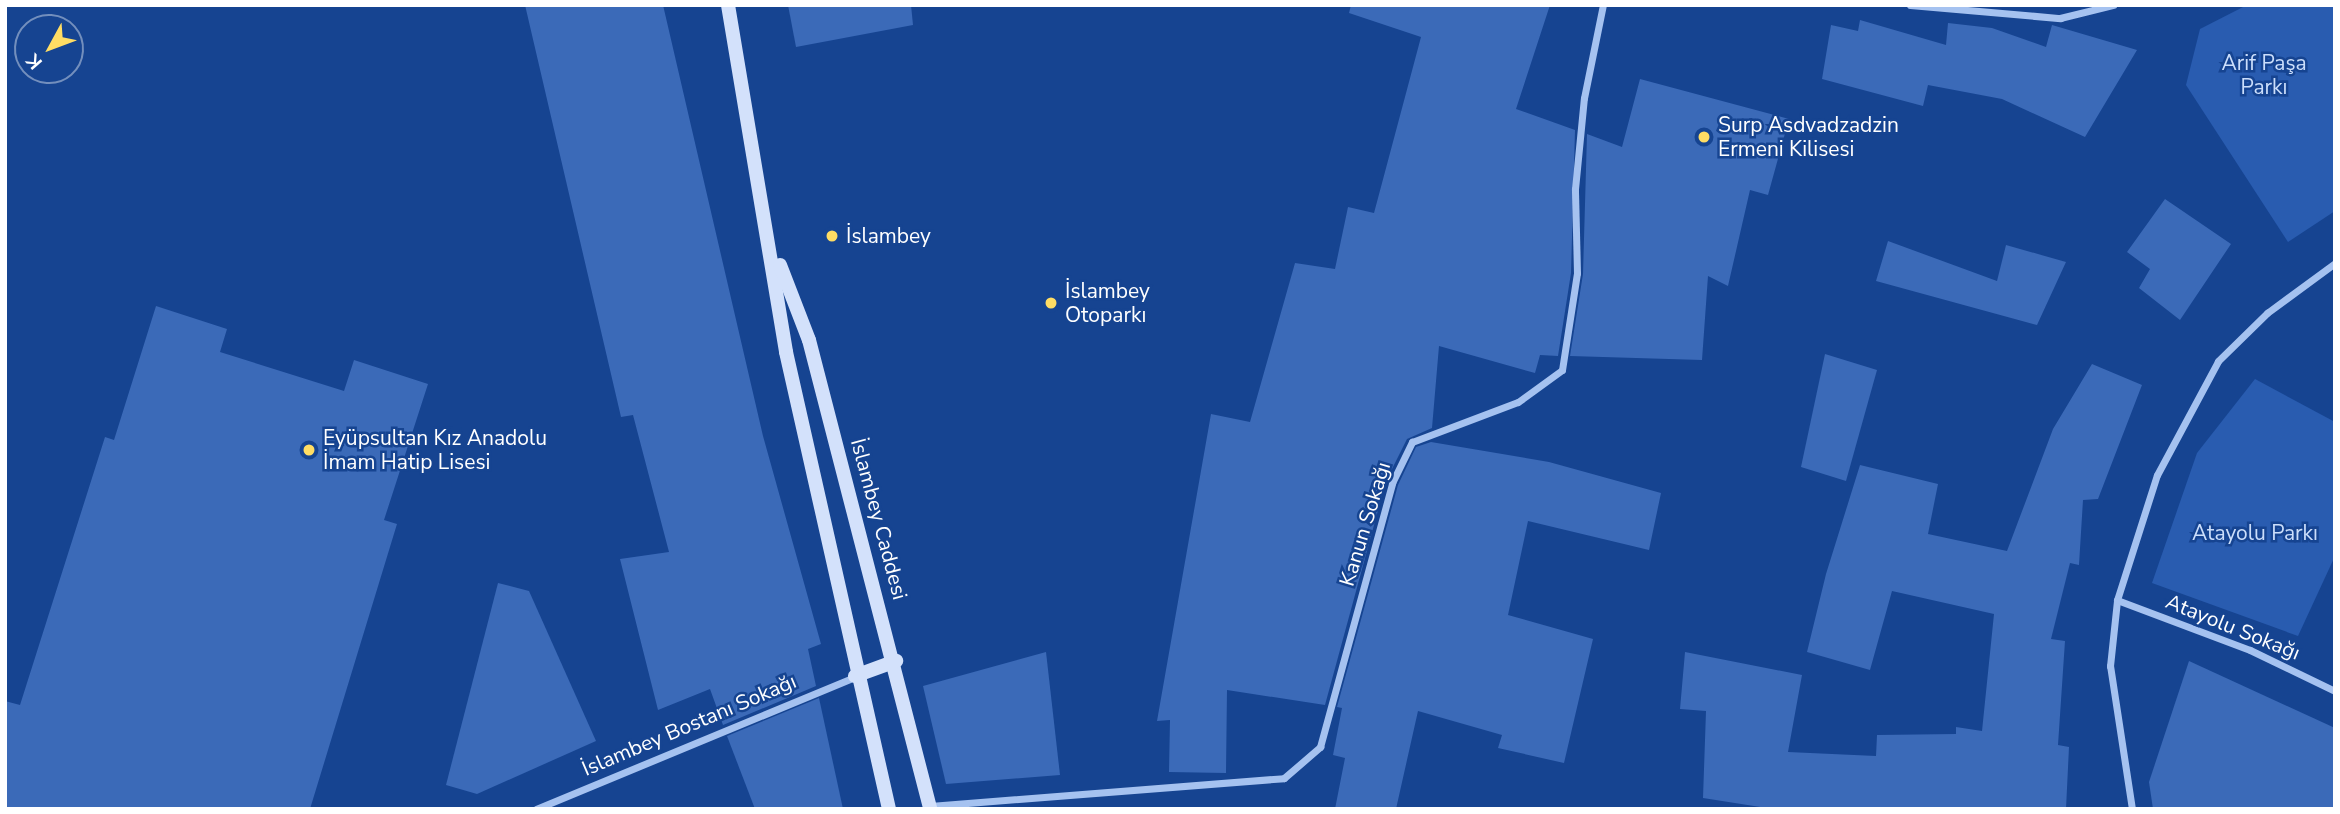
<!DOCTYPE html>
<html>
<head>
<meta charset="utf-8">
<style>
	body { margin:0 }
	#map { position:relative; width:2340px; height:814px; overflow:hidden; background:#164491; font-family:"Nunito Sans",sans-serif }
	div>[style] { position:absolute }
	.green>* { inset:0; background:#295cb0 }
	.building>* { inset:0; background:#3b6ab8 }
	.minor>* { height:7px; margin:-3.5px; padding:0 3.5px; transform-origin:3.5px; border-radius:3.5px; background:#a5c2f0 }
	.secondary>* { height:14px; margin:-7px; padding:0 7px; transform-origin:7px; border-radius:7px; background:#d3e1fb }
	.dots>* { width:19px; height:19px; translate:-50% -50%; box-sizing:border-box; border:4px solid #164491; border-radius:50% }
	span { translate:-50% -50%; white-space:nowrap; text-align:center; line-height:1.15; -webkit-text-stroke:5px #164491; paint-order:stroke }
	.park-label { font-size:21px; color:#cbdefb }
	.poi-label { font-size:21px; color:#fff }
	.left { translate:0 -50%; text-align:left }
	.street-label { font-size:21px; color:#fff }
	.frame { position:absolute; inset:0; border:7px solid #fff; pointer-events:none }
	.north { position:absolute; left:14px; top:14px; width:70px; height:70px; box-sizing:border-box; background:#164491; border:2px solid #738fbd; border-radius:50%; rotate:229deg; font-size:19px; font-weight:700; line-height:28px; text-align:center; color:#fff }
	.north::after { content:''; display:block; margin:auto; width:24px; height:32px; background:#ffdd64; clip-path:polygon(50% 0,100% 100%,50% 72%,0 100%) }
</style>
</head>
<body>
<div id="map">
	<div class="green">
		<i style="clip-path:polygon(2247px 5px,2335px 5px,2335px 211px,2288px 242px,2186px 85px,2200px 29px)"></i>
		<i style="clip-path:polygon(2255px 379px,2335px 422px,2335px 556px,2298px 636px,2152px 583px,2197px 453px)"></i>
	</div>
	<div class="building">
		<i style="clip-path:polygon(525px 5px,663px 5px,763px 436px,821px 644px,808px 649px,816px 686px,723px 725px,710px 689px,658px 710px,620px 559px,669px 552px,633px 415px,621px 417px)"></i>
		<i style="clip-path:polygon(788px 5px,911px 5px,913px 25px,796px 47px)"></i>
		<i style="clip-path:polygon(1351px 5px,1550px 5px,1516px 109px,1575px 130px,1571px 273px,1558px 356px,1540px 355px,1535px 373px,1439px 346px,1432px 428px,1407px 439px,1386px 481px,1325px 705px,1227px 690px,1226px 773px,1169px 772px,1170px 720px,1157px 721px,1211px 414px,1250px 422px,1295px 263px,1335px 269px,1348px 207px,1374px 213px,1421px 37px,1349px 13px)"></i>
		<i style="clip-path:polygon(1860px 20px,1946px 45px,1948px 23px,1992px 28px,2046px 47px,2052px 25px,2137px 50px,2085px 137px,2002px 99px,1928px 85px,1923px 106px,1822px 79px,1831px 25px,1858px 31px)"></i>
		<i style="clip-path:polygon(1640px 79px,1789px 119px,1768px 195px,1750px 190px,1728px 286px,1708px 276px,1702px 360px,1570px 356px,1583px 274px,1587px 134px,1622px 147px)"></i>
		<i style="clip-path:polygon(2165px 199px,2231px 244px,2180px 320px,2139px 288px,2150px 269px,2127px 252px)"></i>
		<i style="clip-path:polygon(1888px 241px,1997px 281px,2006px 245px,2066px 262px,2037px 325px,1876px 281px)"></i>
		<i style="clip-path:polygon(156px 306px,227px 329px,220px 352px,344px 391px,354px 360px,428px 384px,384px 520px,397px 524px,310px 809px,5px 809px,5px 701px,20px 705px,105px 437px,114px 440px)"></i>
		<i style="clip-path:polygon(1825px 354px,1877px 370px,1846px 481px,1801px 467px)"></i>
		<i style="clip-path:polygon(2092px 364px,2142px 385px,2098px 499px,2083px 500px,2079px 565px,2070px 563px,2051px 639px,2065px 641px,2058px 745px,2069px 747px,2066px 809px,1773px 809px,1703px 798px,1706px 711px,1680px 709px,1685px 652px,1802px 675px,1788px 752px,1876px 756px,1877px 735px,1956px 734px,1956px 727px,1982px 731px,1994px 614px,1892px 591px,1870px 670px,1807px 652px,1826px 574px,1860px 465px,1938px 484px,1928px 534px,2007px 551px,2053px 429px)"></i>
		<i style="clip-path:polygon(1431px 442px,1549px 462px,1661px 493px,1649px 550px,1528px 521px,1508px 615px,1593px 639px,1564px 763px,1498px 748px,1502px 735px,1418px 711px,1396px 809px,1335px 809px,1345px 758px,1333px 755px,1342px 708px,1337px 707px,1398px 485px,1416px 447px)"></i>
		<i style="clip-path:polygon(498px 583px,529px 591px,596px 741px,477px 794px,446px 785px)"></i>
		<i style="clip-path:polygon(1046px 652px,1060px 775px,946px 784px,923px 686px)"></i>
		<i style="clip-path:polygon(2189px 661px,2335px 728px,2335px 809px,2153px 809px,2149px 782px)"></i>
		<i style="clip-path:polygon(819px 698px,843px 809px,755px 809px,727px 736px)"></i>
	</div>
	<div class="minor">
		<i style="left:1910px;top:5px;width:151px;rotate:5deg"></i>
		<i style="left:2060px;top:18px;width:55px;rotate:-13.8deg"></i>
		<i style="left:2117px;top:600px;width:142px;rotate:20.6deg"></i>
		<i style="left:2250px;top:650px;width:94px;rotate:25.8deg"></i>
		<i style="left:930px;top:806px;width:355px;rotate:-4.5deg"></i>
		<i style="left:1284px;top:778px;width:48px;rotate:-40.7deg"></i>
		<i style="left:1320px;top:747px;width:274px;rotate:-74.7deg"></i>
		<i style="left:1392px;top:483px;width:46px;rotate:-64deg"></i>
		<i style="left:1412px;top:442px;width:113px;rotate:-20.7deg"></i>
		<i style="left:1518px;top:402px;width:54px;rotate:-36deg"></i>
		<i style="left:1562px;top:370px;width:98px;rotate:-81.2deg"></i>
		<i style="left:1577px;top:273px;width:84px;rotate:-91.4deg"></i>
		<i style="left:1575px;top:189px;width:91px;rotate:-84.4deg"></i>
		<i style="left:1584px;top:98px;width:95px;rotate:-78.5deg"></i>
		<i style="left:536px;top:809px;width:345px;rotate:-22.5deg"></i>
		<i style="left:2132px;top:809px;width:145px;rotate:-98.7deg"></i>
		<i style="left:2110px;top:666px;width:66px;rotate:-83.9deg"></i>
		<i style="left:2117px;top:600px;width:131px;rotate:-72.3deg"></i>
		<i style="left:2157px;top:475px;width:129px;rotate:-61.8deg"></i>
		<i style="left:2218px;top:361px;width:69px;rotate:-44.4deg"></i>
		<i style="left:2267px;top:313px;width:84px;rotate:-36.3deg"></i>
	</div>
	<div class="secondary">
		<i style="left:728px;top:5px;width:352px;rotate:80.5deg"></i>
		<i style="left:786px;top:352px;width:468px;rotate:77.3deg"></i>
		<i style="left:780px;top:265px;width:80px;rotate:68.9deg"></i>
		<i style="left:809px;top:340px;width:484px;rotate:75.5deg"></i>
		<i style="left:855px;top:676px;width:44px;rotate:-20.1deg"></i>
	</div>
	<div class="dots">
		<i style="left:1704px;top:137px;background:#ffdd64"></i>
		<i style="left:832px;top:236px;background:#ffdd64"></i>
		<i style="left:1051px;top:303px;background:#ffdd64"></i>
		<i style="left:309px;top:450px;background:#ffdd64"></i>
	</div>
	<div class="park-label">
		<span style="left:2264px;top:75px">Arif Paşa<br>Parkı</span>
		<span style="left:2255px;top:533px">Atayolu Parkı</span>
	</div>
	<div class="poi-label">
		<span class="left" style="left:1718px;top:137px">Surp Asdvadzadzin<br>Ermeni Kilisesi</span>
		<span class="left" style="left:846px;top:236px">İslambey</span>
		<span class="left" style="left:1065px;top:303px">İslambey<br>Otoparkı</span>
		<span class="left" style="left:323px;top:450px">Eyüpsultan Kız Anadolu<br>İmam Hatip Lisesi</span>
	</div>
	<div class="street-label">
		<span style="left:879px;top:519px;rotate:75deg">İslambey Caddesi</span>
		<span style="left:1365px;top:524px;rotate:-73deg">Kanun Sokağı</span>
		<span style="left:2233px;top:627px;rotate:22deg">Atayolu Sokağı</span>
		<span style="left:689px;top:725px;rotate:-23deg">İslambey Bostanı Sokağı</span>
	</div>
	<div class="frame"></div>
	<div class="north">K</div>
</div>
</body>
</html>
